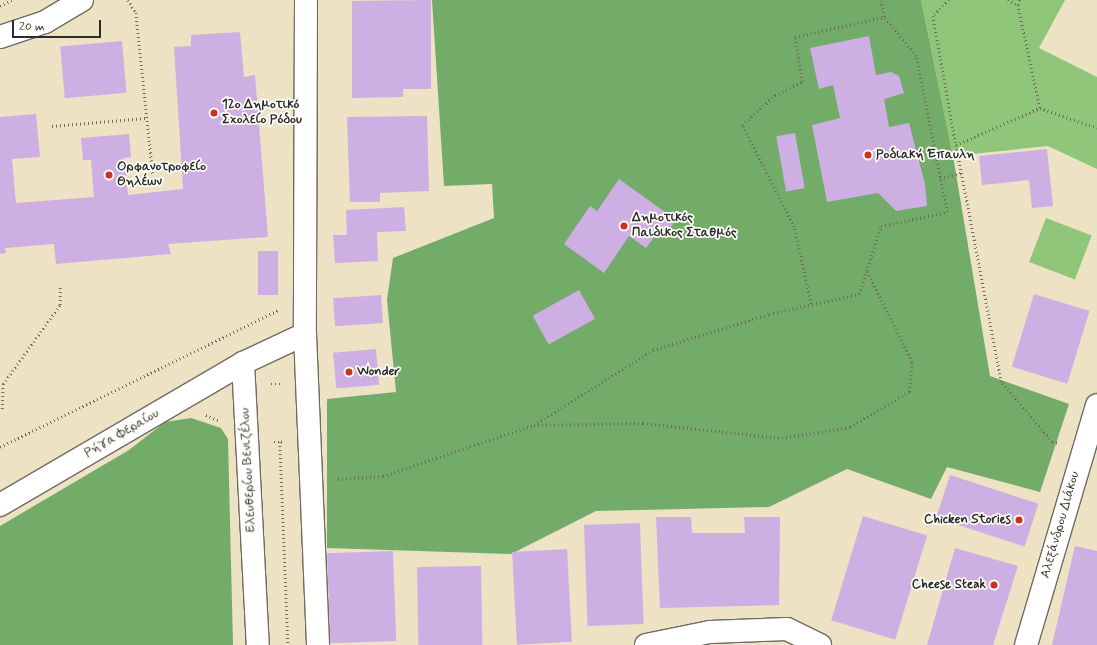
<!DOCTYPE html>
<html>
<head>
<meta charset="utf-8">
<style>
	body { margin:0 }
	#map { position:relative; width:1097px; height:645px; overflow:hidden; background:#ede2c4; font-family:Mynerve,sans-serif }
	div>[style] { position:absolute }
	.green>* { inset:0; background:#8fc679; transform-origin:0 0 }
	.forest>* { inset:0; background:#73ab69 }
	.building>* { inset:0; background:#cdafe3; transform-origin:0 0 }
	.path>* { height:2.5px; margin-top:-1.25px; transform-origin:0; background:repeating-linear-gradient(90deg,#6f6b61 0 1px,transparent 0 4px) }
	.roads { filter:drop-shadow(1px 0 #6f6b61) drop-shadow(-1px 0 #6f6b61) drop-shadow(0 1px #6f6b61) drop-shadow(0 -1px #6f6b61) }
	.minor>* { height:22px; margin:-11px; padding:0 11px; transform-origin:11px; border-radius:11px; background:#fff }
	.tertiary>* { height:22px; margin:-11px; padding:0 11px; transform-origin:11px; border-radius:11px; background:#fff }
	.dots>* { width:11px; height:11px; translate:-50% -50%; box-sizing:border-box; border:2px solid #fdfcf7; border-radius:50% }
	span { translate:-50% -50%; white-space:nowrap; text-align:center; line-height:1.15; -webkit-text-stroke:3.5px #fdfcf7; paint-order:stroke }
	.poi-label { font-size:13px; color:#2b2b2b; font-weight:700 }
	.left { translate:0 -50%; text-align:left }
	.right { translate:-100% -50%; text-align:right }
	.street-label { font-size:13px; color:#2b2b2b }
	.scale { position:absolute; left:12px; top:20px; width:89px; height:18px; box-sizing:border-box; border:2px solid #2b2b2b; border-top:0; padding-left:5px; font-size:12px; line-height:14px; white-space:nowrap; color:#2b2b2b; -webkit-text-stroke:3px #fdfcf7; paint-order:stroke }
</style>
</head>
<body>
<div id="map">
	<div class="green">
		<i style="clip-path:polygon(921px 0,1065px 0,1039px 48px,1097px 77px,1097px 169px,1048px 146px,953px 156px)"></i>
		<i style="left:1046px;top:218px;width:49px;height:47px;rotate:21deg"></i>
	</div>
	<div class="forest">
		<i style="clip-path:polygon(432px 0,921px 0,953px 156px,990px 376px,1069px 404px,1040px 492px,947px 467px,931px 499px,847px 469px,769px 507px,596px 511px,511px 554px,327px 548px,327px 399px,396px 392px,387px 300px,393px 258px,494px 218px,492px 184px,444px 186px)"></i>
		<i style="clip-path:polygon(191px 418px,221px 428px,228px 439px,233px 645px,0 645px,0 526px,129px 450px,165px 422px)"></i>
	</div>
	<div class="building">
		<i style="clip-path:polygon(431px 0,431px 89px,403px 89px,403px 97px,352px 98px,352px 1px)"></i>
		<i style="clip-path:polygon(240px 32px,244px 77px,255px 75px,268px 237px,168px 244px,171px 254px,56px 264px,54px 244px,5px 248px,6px 253px,0 254px,0 117px,36px 114px,40px 157px,12px 159px,16px 203px,94px 197px,91px 160px,83px 160px,81px 138px,129px 134px,131px 157px,124px 158px,128px 195px,183px 189px,174px 47px,191px 46px,191px 35px)"></i>
		<i style="clip-path:polygon(869px 36px,876px 75px,891px 72px,899px 76px,904px 93px,884px 99px,889px 127px,909px 123px,925px 184px,927px 206px,896px 211px,878px 193px,827px 202px,812px 125px,840px 118px,833px 85px,819px 89px,810px 48px)"></i>
		<i style="left:122px;top:41px;width:52px;height:62px;rotate:85deg"></i>
		<i style="clip-path:polygon(427px 116px,429px 191px,380px 193px,380px 202px,350px 202px,347px 117px)"></i>
		<i style="left:795px;top:133px;width:56px;height:19px;rotate:80deg"></i>
		<i style="clip-path:polygon(1047px 149px,1053px 206px,1032px 208px,1029px 180px,982px 185px,979px 156px)"></i>
		<i style="clip-path:polygon(619px 179px,676px 220px,663px 238px,657px 233px,646px 248px,629px 236px,604px 273px,564px 244px,590px 206px,597px 211px)"></i>
		<i style="clip-path:polygon(404px 207px,406px 231px,377px 232px,378px 261px,335px 263px,333px 235px,347px 235px,346px 210px)"></i>
		<i style="left:258px;top:251px;width:20px;height:44px"></i>
		<i style="left:579px;top:290px;width:33px;height:53px;rotate:61deg"></i>
		<i style="left:1034px;top:294px;width:58px;height:76px;rotate:17deg"></i>
		<i style="left:381px;top:295px;width:28px;height:48px;rotate:86deg"></i>
		<i style="left:376px;top:349px;width:36px;height:43px;rotate:85deg"></i>
		<i style="left:950px;top:475px;width:93px;height:45px;rotate:18deg"></i>
		<i style="left:863px;top:516px;width:67px;height:109px;rotate:17deg"></i>
		<i style="clip-path:polygon(656px 517px,691px 517px,692px 533px,745px 533px,744px 517px,780px 517px,779px 605px,660px 608px)"></i>
		<i style="left:640px;top:523px;width:101px;height:56px;rotate:88deg"></i>
		<i style="clip-path:polygon(1075px 546px,1097px 551px,1097px 645px,1052px 645px)"></i>
		<i style="clip-path:polygon(955px 548px,1018px 566px,993px 645px,927px 645px)"></i>
		<i style="left:567px;top:549px;width:93px;height:55px;rotate:87deg"></i>
		<i style="left:393px;top:551px;width:90px;height:66px;rotate:88deg"></i>
		<i style="left:481px;top:566px;width:79px;height:64px;rotate:89deg"></i>
	</div>
	<div class="path">
		<i style="left:128px;top:0;width:15px;rotate:58deg"></i>
		<i style="left:136px;top:13px;width:163px;rotate:84deg"></i>
		<i style="left:949px;top:0;width:23px;rotate:135deg"></i>
		<i style="left:933px;top:16px;width:131px;rotate:79.9deg"></i>
		<i style="left:1008px;top:0;width:11px;rotate:27deg"></i>
		<i style="left:1020px;top:0;width:5px;rotate:112deg"></i>
		<i style="left:1018px;top:5px;width:105px;rotate:77.9deg"></i>
		<i style="left:0;top:6px;width:13px;rotate:-27deg"></i>
		<i style="left:52px;top:126px;width:94px;rotate:-4.9deg"></i>
		<i style="left:940px;top:178px;width:23px;rotate:-13deg"></i>
		<i style="left:811px;top:304px;width:79px;rotate:-102.4deg"></i>
		<i style="left:794px;top:227px;width:114px;rotate:-117deg"></i>
		<i style="left:742px;top:125px;width:45px;rotate:-42.3deg"></i>
		<i style="left:775px;top:95px;width:30px;rotate:-26deg"></i>
		<i style="left:802px;top:82px;width:46px;rotate:-98.8deg"></i>
		<i style="left:795px;top:37px;width:91px;rotate:-12.7deg"></i>
		<i style="left:884px;top:17px;width:17px;rotate:-100deg"></i>
		<i style="left:271px;top:384px;width:11px"></i>
		<i style="left:2px;top:409px;width:25px;rotate:-88deg"></i>
		<i style="left:3px;top:384px;width:97px;rotate:-54.2deg"></i>
		<i style="left:60px;top:305px;width:18px;rotate:-90deg"></i>
		<i style="left:206px;top:415px;width:15px;rotate:23deg"></i>
		<i style="left:534px;top:425px;width:109px;rotate:-1.1deg"></i>
		<i style="left:643px;top:423px;width:140px;rotate:6.2deg"></i>
		<i style="left:782px;top:438px;width:69px;rotate:-9.2deg"></i>
		<i style="left:850px;top:427px;width:69px;rotate:-30.7deg"></i>
		<i style="left:909px;top:392px;width:30px;rotate:-84deg"></i>
		<i style="left:912px;top:362px;width:101px;rotate:-116.6deg"></i>
		<i style="left:274px;top:442px;width:6px"></i>
		<i style="left:282px;top:442px;width:2px;rotate:180deg"></i>
		<i style="left:280px;top:442px;width:203px;rotate:87.7deg"></i>
		<i style="left:1057px;top:443px;width:5px;rotate:-169deg"></i>
		<i style="left:1052px;top:442px;width:79px;rotate:-130.4deg"></i>
		<i style="left:1001px;top:382px;width:241px;rotate:-100.8deg"></i>
		<i style="left:956px;top:145px;width:92px;rotate:-23.8deg"></i>
		<i style="left:1040px;top:108px;width:60px;rotate:19.3deg"></i>
		<i style="left:0;top:447px;width:311px;rotate:-26.2deg"></i>
		<i style="left:338px;top:479px;width:45px;rotate:-3.8deg"></i>
		<i style="left:383px;top:476px;width:159px;rotate:-18.7deg"></i>
		<i style="left:534px;top:425px;width:141px;rotate:-32.2deg"></i>
		<i style="left:653px;top:350px;width:121px;rotate:-17.2deg"></i>
		<i style="left:769px;top:314px;width:92px;rotate:-12.5deg"></i>
		<i style="left:859px;top:294px;width:71px;rotate:-72.1deg"></i>
		<i style="left:881px;top:226px;width:67px;rotate:-12deg"></i>
		<i style="left:947px;top:212px;width:159px;rotate:-101.2deg"></i>
		<i style="left:916px;top:56px;width:50px;rotate:-129.4deg"></i>
	</div>
	<div class="roads">
		<div class="minor">
			<i style="left:646px;top:645px;width:65px;rotate:-11.5deg"></i>
			<i style="left:710px;top:632px;width:77px;rotate:-2.2deg"></i>
			<i style="left:787px;top:629px;width:37px;rotate:26deg"></i>
		</div>
		<div class="tertiary">
			<i style="left:306px;top:0;width:334px;rotate:90.2deg"></i>
			<i style="left:305px;top:334px;width:311px;rotate:87.6deg"></i>
			<i style="left:0;top:37px;width:47px;rotate:-18.4deg"></i>
			<i style="left:45px;top:22px;width:43px;rotate:-30.7deg"></i>
			<i style="left:243px;top:363px;width:282px;rotate:87deg"></i>
			<i style="left:0;top:505px;width:281px;rotate:-30.3deg"></i>
			<i style="left:243px;top:363px;width:68px;rotate:-25.1deg"></i>
			<i style="left:1026px;top:645px;width:250px;rotate:-73.5deg"></i>
		</div>
	</div>
	<div class="dots">
		<i style="left:214px;top:113px;background:#c8321e"></i>
		<i style="left:868px;top:155px;background:#c8321e"></i>
		<i style="left:109px;top:175px;background:#c8321e"></i>
		<i style="left:624px;top:226px;background:#c8321e"></i>
		<i style="left:349px;top:372px;background:#c8321e"></i>
		<i style="left:1019px;top:520px;background:#c8321e"></i>
		<i style="left:994px;top:585px;background:#c8321e"></i>
	</div>
	<div class="poi-label">
		<span class="left" style="left:222px;top:113px">12ο Δημοτικό<br>Σχολείο Ρόδου</span>
		<span class="left" style="left:876px;top:155px">Ροδιακή Έπαυλη</span>
		<span class="left" style="left:117px;top:175px">Ορφανοτροφείο<br>Θηλέων</span>
		<span class="left" style="left:632px;top:226px">Δημοτικός<br>Παιδικος Σταθμός</span>
		<span class="left" style="left:357px;top:372px">Wonder</span>
		<span class="right" style="left:1011px;top:520px">Chicken Stories</span>
		<span class="right" style="left:986px;top:585px">Cheese Steak</span>
	</div>
	<div class="street-label">
		<span style="left:122px;top:434px;rotate:-30deg">Ρήγα Φεραίου</span>
		<span style="left:249px;top:470px;rotate:-93deg">Ελευθερίου Βενιζέλου</span>
		<span style="left:1061px;top:525px;rotate:-74deg">Αλεξάνδρου Διάκου</span>
	</div>
	<div class="scale">20 m</div>
</div>
</body>
</html>
